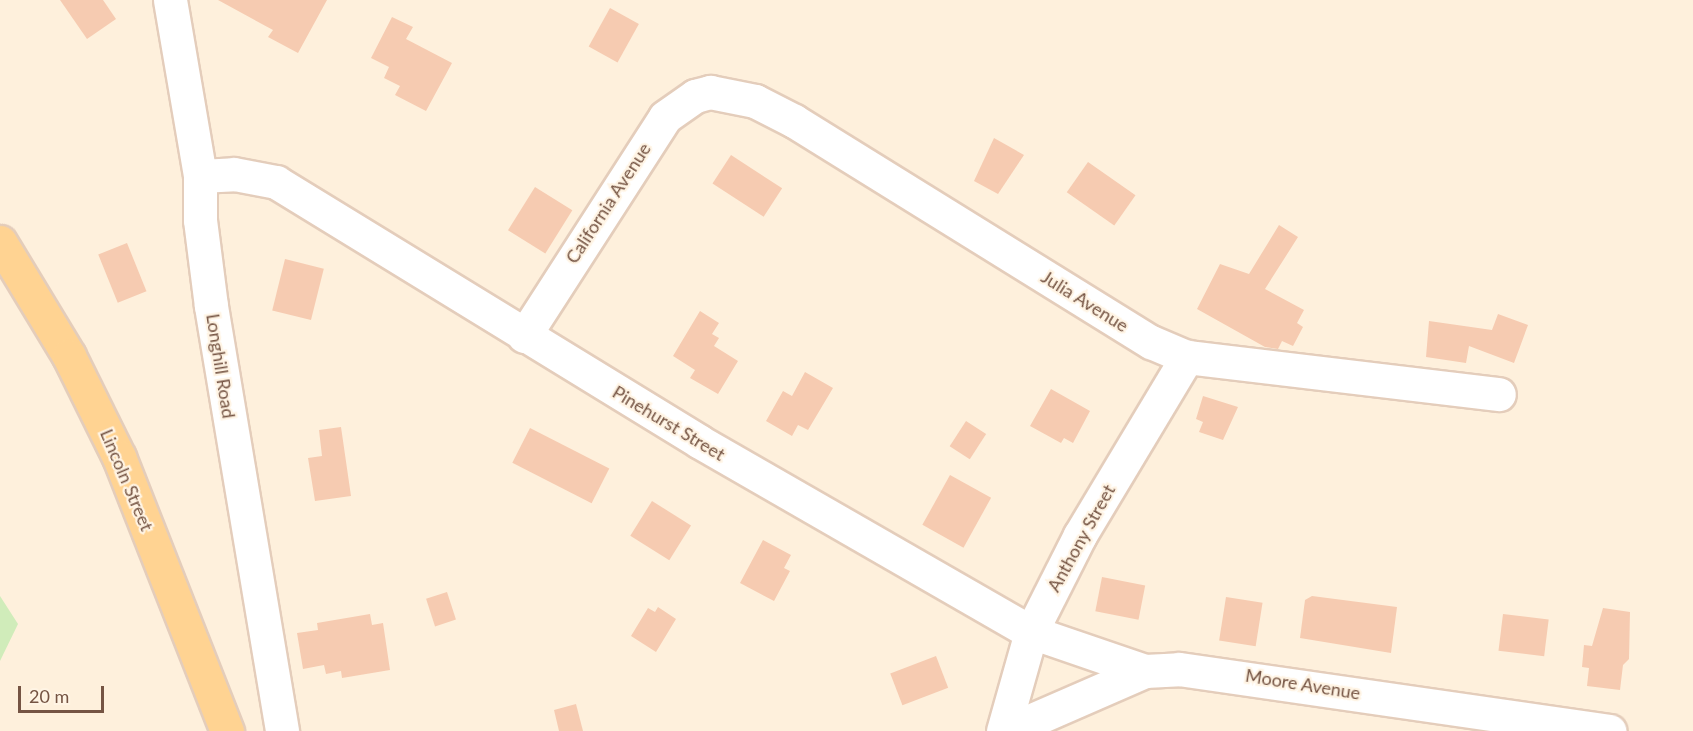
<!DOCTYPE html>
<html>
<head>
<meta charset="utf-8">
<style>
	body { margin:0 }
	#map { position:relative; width:1693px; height:731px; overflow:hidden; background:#fef0dc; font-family:Lato,sans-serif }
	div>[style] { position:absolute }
	.green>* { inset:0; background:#d0ecba }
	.building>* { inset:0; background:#f6cbb1; transform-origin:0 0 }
	.roads { filter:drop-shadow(2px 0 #e4cdbb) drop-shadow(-2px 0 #e4cdbb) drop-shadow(0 2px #e4cdbb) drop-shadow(0 -2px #e4cdbb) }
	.minor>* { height:33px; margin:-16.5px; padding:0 16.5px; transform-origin:16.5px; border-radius:16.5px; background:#fff }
	.major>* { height:33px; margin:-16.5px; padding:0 16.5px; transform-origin:16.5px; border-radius:16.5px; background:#ffd392 }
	span { translate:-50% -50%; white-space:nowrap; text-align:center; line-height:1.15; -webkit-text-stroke:4.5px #fff4e4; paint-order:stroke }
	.street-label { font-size:18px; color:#755443 }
	.scale { position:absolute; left:18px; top:686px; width:86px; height:27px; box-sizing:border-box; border:3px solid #755443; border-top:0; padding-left:8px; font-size:18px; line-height:21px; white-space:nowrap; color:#755443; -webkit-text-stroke:4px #fff4e4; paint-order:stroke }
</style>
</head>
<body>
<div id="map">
	<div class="green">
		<i style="clip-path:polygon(0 596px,18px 624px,0 661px)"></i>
	</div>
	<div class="building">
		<i style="clip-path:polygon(60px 0,103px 0,116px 19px,87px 39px)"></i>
		<i style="clip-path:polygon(218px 0,327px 0,298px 53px,268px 37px,273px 30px)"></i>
		<i style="left:610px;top:8px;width:33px;height:44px;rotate:29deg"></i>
		<i style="clip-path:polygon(392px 17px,413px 27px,406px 39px,452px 63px,426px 111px,395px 95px,400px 86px,384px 78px,389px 67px,371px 58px)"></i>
		<i style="clip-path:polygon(994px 138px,1024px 155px,998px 194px,974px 181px)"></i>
		<i style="left:731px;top:155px;width:61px;height:34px;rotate:33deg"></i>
		<i style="left:1088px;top:162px;width:58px;height:37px;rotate:35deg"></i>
		<i style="left:535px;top:187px;width:44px;height:51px;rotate:32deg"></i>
		<i style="clip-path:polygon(1279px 225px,1298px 237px,1265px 289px,1304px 310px,1297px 323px,1303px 327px,1293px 346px,1282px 341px,1278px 349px,1265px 347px,1197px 309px,1220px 264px,1249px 274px)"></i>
		<i style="left:127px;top:243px;width:52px;height:31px;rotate:68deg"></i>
		<i style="left:285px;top:259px;width:40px;height:53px;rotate:14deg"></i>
		<i style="clip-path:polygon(700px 311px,719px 323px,712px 334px,719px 338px,714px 346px,738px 361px,718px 394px,690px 378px,695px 370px,673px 356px)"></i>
		<i style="clip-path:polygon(1498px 314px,1528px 325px,1514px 363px,1469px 346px,1466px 363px,1426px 357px,1429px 321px,1492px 330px)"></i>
		<i style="clip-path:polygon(805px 372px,833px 388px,808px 430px,798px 425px,792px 436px,766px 421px,783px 391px,792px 396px)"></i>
		<i style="clip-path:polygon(1051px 389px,1090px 411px,1073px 443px,1064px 438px,1061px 443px,1030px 426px)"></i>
		<i style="clip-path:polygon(1203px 396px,1238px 407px,1223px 440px,1199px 432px,1203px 422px,1196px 419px)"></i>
		<i style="left:966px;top:421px;width:24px;height:30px;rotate:33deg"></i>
		<i style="clip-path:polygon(341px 427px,351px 496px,315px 501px,308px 458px,322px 456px,319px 430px)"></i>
		<i style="left:530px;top:428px;width:89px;height:39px;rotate:27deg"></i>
		<i style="left:950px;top:475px;width:47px;height:57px;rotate:29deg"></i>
		<i style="left:652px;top:501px;width:46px;height:41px;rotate:32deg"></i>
		<i style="clip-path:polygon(763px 540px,791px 555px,784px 568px,790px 571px,774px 601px,740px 583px)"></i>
		<i style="left:1102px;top:577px;width:44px;height:35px;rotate:11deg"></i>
		<i style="left:447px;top:592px;width:29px;height:22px;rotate:72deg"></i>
		<i style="clip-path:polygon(1312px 596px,1397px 607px,1391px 653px,1300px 638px,1305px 600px)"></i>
		<i style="left:1226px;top:597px;width:37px;height:44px;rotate:9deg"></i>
		<i style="clip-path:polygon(658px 607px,676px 619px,656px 652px,631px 636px,648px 608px,655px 612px)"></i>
		<i style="clip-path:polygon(1603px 608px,1630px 612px,1629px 659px,1623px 665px,1620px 690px,1587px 686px,1589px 668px,1582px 667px,1584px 645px,1592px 646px)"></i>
		<i style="clip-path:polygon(370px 614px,372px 625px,383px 623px,390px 670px,342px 678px,341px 671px,326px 674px,324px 665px,303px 669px,297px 633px,318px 630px,317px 623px)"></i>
		<i style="left:1503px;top:614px;width:46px;height:37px;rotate:7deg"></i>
		<i style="left:936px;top:656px;width:34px;height:49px;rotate:69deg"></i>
		<i style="clip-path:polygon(576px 704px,583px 731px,559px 731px,554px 710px)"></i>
	</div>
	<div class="roads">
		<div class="minor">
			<i style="left:170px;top:0;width:179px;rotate:80.3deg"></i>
			<i style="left:200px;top:176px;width:44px;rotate:90deg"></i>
			<i style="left:200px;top:220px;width:87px;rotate:82.7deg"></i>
			<i style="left:211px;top:306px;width:431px;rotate:80.5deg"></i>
			<i style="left:200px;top:176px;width:34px;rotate:-3deg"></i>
			<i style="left:234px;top:174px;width:43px;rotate:10.8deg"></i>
			<i style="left:276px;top:182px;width:497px;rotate:31.5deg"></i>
			<i style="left:700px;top:442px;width:382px;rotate:29.9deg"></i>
			<i style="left:1031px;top:632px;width:120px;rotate:18.9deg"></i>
			<i style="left:524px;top:336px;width:260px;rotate:-57.2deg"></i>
			<i style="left:665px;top:117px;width:37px;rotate:-35deg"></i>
			<i style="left:695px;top:96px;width:16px;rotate:-15deg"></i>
			<i style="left:710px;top:92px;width:46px;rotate:11.3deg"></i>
			<i style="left:755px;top:101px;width:44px;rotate:27.1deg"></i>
			<i style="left:794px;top:121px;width:420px;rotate:31.8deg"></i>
			<i style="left:1151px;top:342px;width:39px;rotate:23deg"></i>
			<i style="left:1187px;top:357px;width:314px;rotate:6.8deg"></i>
			<i style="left:1003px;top:731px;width:103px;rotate:-74.2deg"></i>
			<i style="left:1031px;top:632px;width:109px;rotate:-63.2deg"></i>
			<i style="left:1080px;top:535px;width:208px;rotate:-59deg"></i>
			<i style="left:1007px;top:731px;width:150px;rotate:-23.5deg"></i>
			<i style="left:1145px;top:671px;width:34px;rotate:-3deg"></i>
			<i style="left:1179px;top:669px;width:435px;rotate:8.2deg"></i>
		</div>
		<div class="major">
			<i style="left:0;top:242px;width:133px;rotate:58.8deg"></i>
			<i style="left:69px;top:356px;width:113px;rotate:63.7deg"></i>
			<i style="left:119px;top:457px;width:295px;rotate:68.5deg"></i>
		</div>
	</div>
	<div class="street-label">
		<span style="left:608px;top:203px;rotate:-57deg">California Avenue</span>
		<span style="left:1085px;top:301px;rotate:32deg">Julia Avenue</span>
		<span style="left:221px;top:366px;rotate:81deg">Longhill Road</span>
		<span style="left:669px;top:423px;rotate:31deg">Pinehurst Street</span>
		<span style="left:127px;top:480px;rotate:67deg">Lincoln Street</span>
		<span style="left:1081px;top:538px;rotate:-61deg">Anthony Street</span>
		<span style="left:1303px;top:684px;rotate:9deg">Moore Avenue</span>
	</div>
	<div class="scale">20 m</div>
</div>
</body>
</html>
